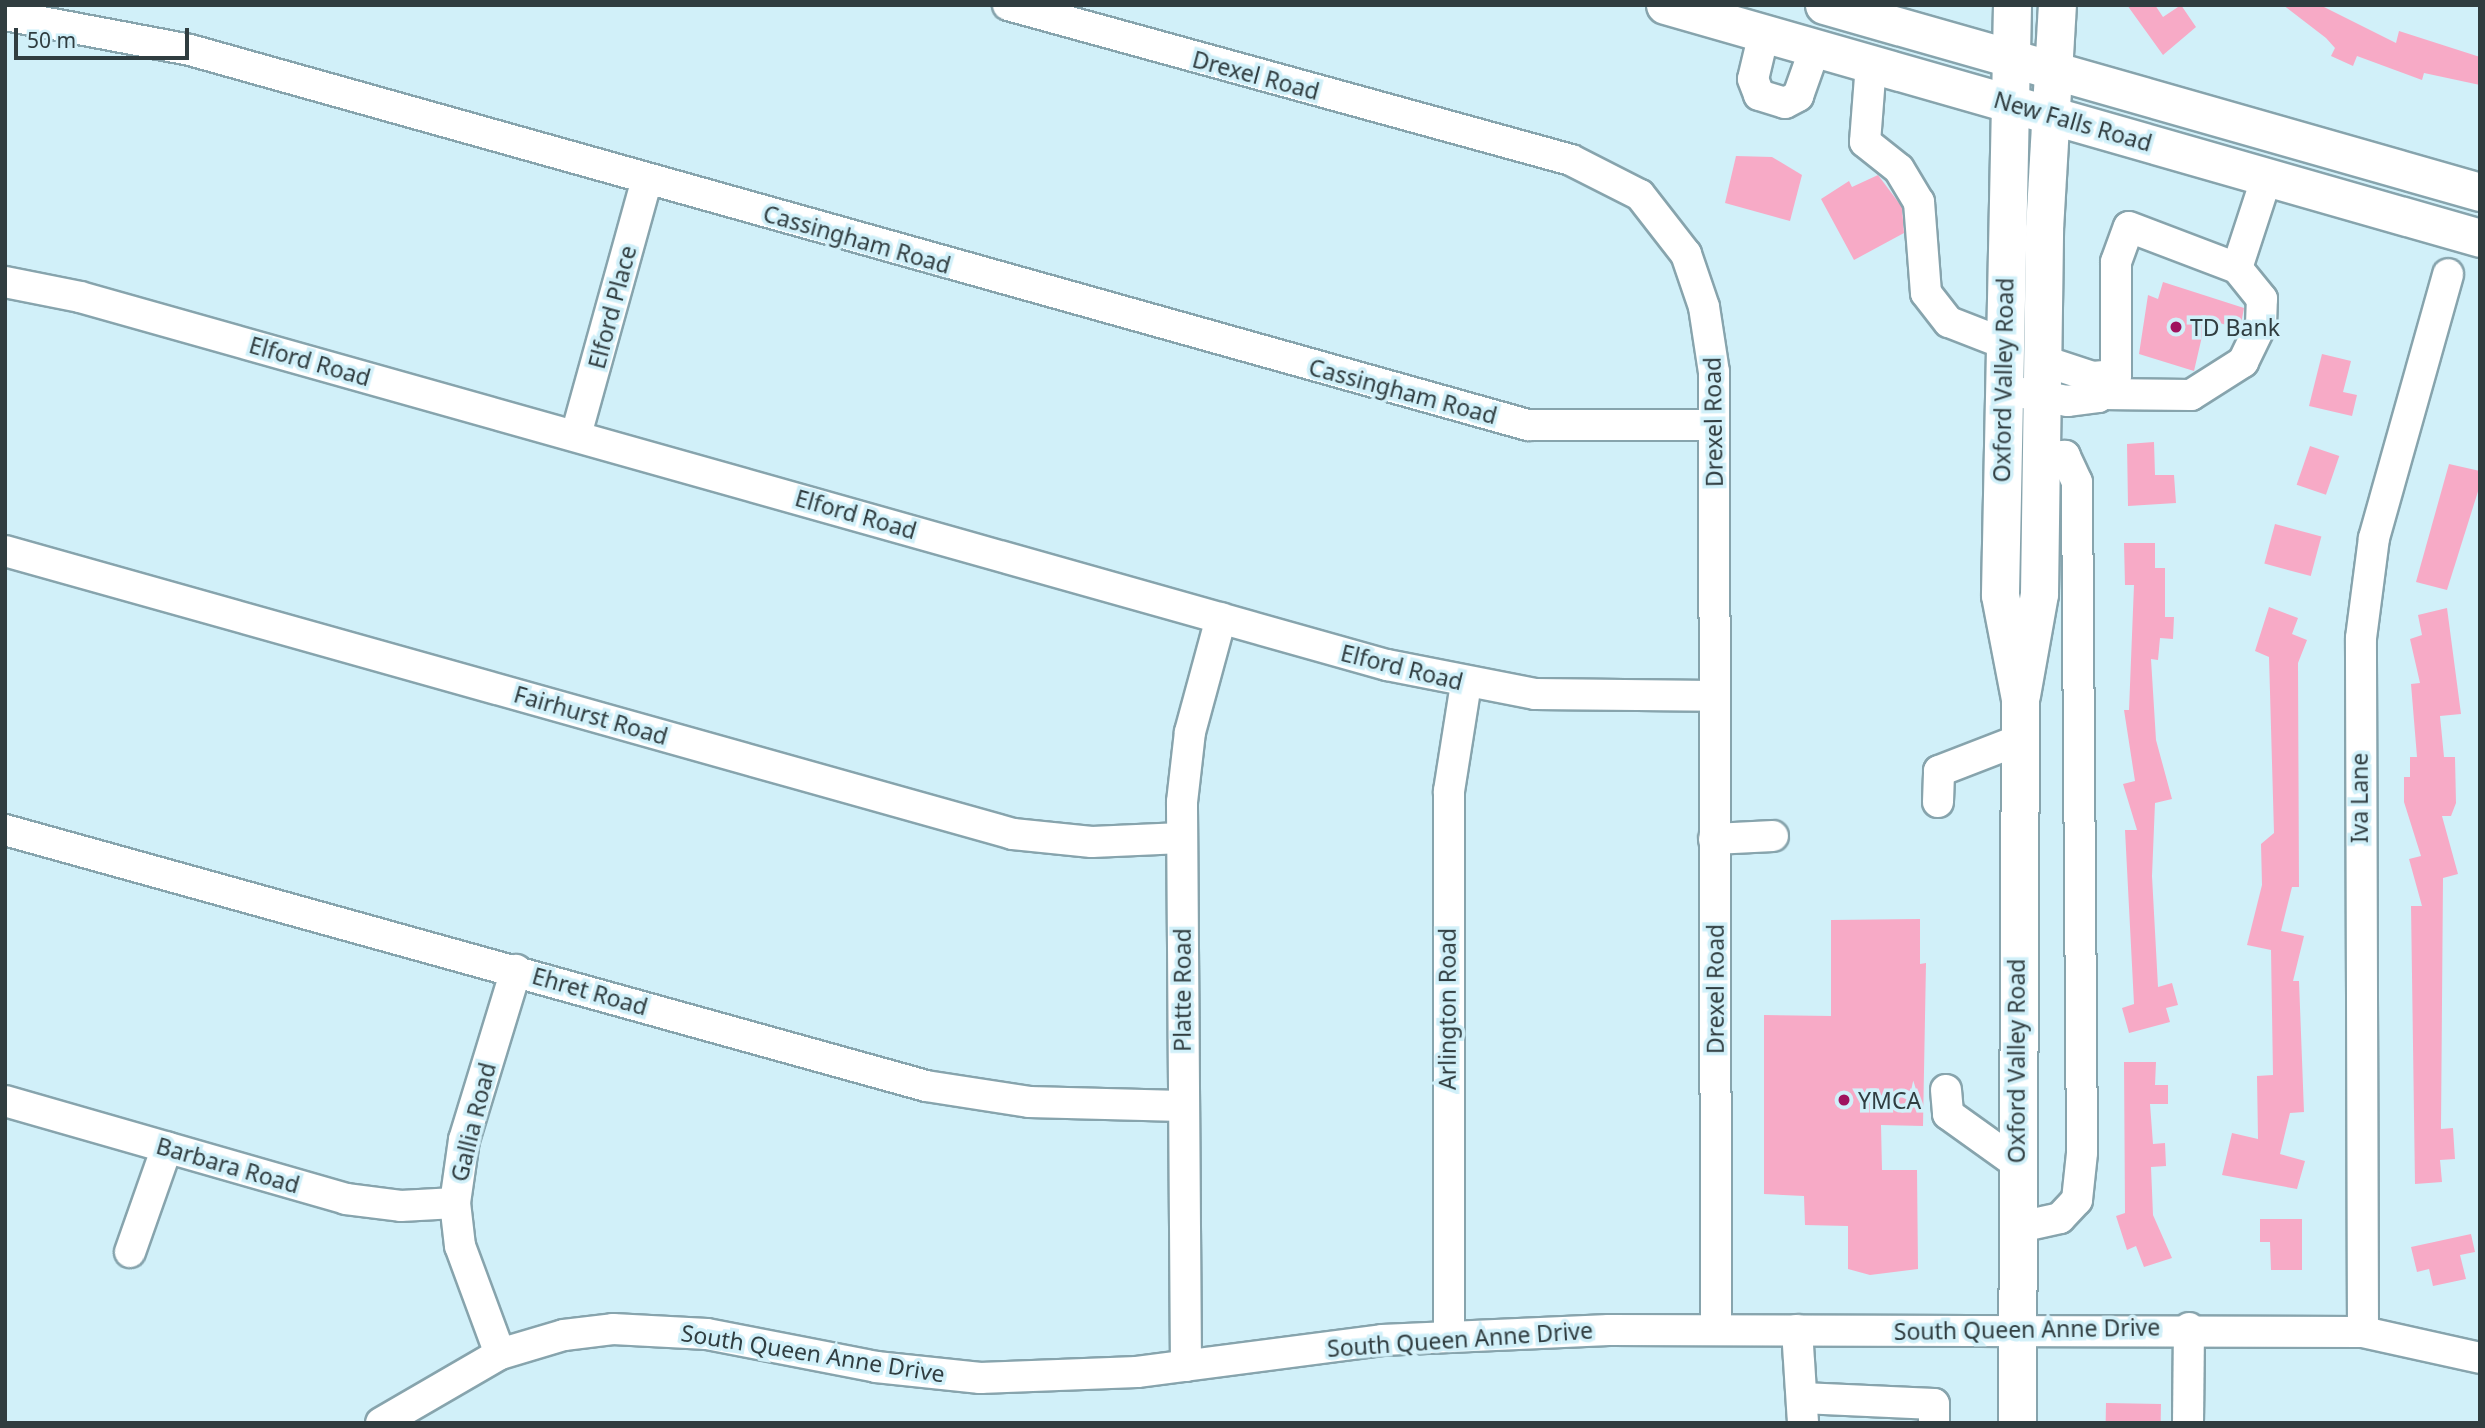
<!DOCTYPE html>
<html>
<head>
<meta charset="utf-8">
<style>
	body { margin:0 }
	#map { position:relative; width:2485px; height:1428px; overflow:hidden; background:#d1f0f9; font-family:"Noto Sans",sans-serif }
	div>[style] { position:absolute }
	.building>* { inset:0; background:#f7aac6; transform-origin:0 0 }
	.roads { filter:drop-shadow(2px 0 #87a4ad) drop-shadow(-2px 0 #87a4ad) drop-shadow(0 2px #87a4ad) drop-shadow(0 -2px #87a4ad) }
	.minor>* { height:30px; margin:-15px; padding:0 15px; transform-origin:15px; border-radius:15px; background:#fff }
	.major>* { height:37px; margin:-18.5px; padding:0 18.5px; transform-origin:18.5px; border-radius:18.5px; background:#fff }
	.dots>* { width:19px; height:19px; translate:-50% -50%; box-sizing:border-box; border:4px solid #d1f0f9; border-radius:50% }
	span { translate:-50% -50%; white-space:nowrap; text-align:center; line-height:1.15; -webkit-text-stroke:7px #d1f0f9; paint-order:stroke }
	.street-label { font-size:23px; color:#303d40 }
	.poi-label { font-size:23px; color:#303d40 }
	.left { translate:0 -50%; text-align:left }
	.frame { position:absolute; inset:0; border:7px solid #303d40; pointer-events:none }
	.scale { position:absolute; left:14px; top:28px; width:175px; height:32px; box-sizing:border-box; border:4px solid #303d40; border-top:0; padding-left:9px; font-size:21px; line-height:24px; white-space:nowrap; color:#303d40; -webkit-text-stroke:5px #d1f0f9; paint-order:stroke }
</style>
</head>
<body>
<div id="map">
	<div class="building">
		<i style="clip-path:polygon(2127px 5px,2155px 5px,2163px 17px,2181px 5px,2196px 27px,2163px 55px)"></i>
		<i style="clip-path:polygon(2283px 5px,2320px 5px,2396px 43px,2399px 31px,2480px 57px,2480px 85px,2424px 73px,2422px 80px,2357px 56px,2353px 66px,2331px 56px,2335px 48px,2326px 38px)"></i>
		<i style="clip-path:polygon(1736px 156px,1772px 157px,1802px 175px,1790px 221px,1725px 203px)"></i>
		<i style="clip-path:polygon(1878px 175px,1902px 207px,1904px 233px,1854px 260px,1821px 199px,1849px 181px,1852px 187px)"></i>
		<i style="clip-path:polygon(2163px 282px,2244px 308px,2240px 329px,2206px 319px,2194px 371px,2139px 354px,2148px 295px,2158px 299px)"></i>
		<i style="clip-path:polygon(2322px 354px,2351px 361px,2343px 392px,2357px 395px,2352px 416px,2309px 406px)"></i>
		<i style="clip-path:polygon(2154px 442px,2155px 475px,2174px 475px,2176px 503px,2128px 506px,2127px 444px)"></i>
		<i style="left:2310px;top:446px;width:31px;height:41px;rotate:19deg"></i>
		<i style="clip-path:polygon(2449px 464px,2480px 471px,2480px 485px,2447px 590px,2416px 582px)"></i>
		<i style="left:2275px;top:524px;width:48px;height:41px;rotate:15deg"></i>
		<i style="clip-path:polygon(2124px 543px,2155px 543px,2155px 568px,2165px 568px,2165px 617px,2174px 617px,2173px 639px,2160px 638px,2158px 660px,2151px 659px,2156px 740px,2172px 799px,2155px 803px,2152px 876px,2158px 987px,2172px 983px,2178px 1005px,2166px 1008px,2170px 1022px,2129px 1033px,2122px 1008px,2134px 1004px,2125px 830px,2137px 830px,2123px 784px,2135px 781px,2124px 710px,2129px 710px,2134px 585px,2125px 585px)"></i>
		<i style="clip-path:polygon(2269px 607px,2298px 618px,2292px 634px,2307px 640px,2298px 663px,2299px 887px,2292px 887px,2281px 931px,2304px 936px,2293px 981px,2299px 981px,2304px 1112px,2290px 1113px,2280px 1154px,2305px 1161px,2297px 1189px,2222px 1175px,2232px 1133px,2258px 1139px,2257px 1076px,2273px 1075px,2271px 950px,2247px 945px,2262px 885px,2261px 844px,2274px 833px,2269px 657px,2255px 651px)"></i>
		<i style="clip-path:polygon(2447px 608px,2461px 714px,2440px 716px,2444px 757px,2455px 757px,2456px 803px,2451px 816px,2442px 816px,2458px 874px,2443px 878px,2441px 1129px,2453px 1128px,2455px 1159px,2440px 1160px,2442px 1182px,2415px 1184px,2411px 906px,2422px 906px,2409px 859px,2421px 856px,2404px 802px,2404px 777px,2410px 777px,2410px 757px,2417px 757px,2411px 684px,2420px 683px,2410px 639px,2422px 635px,2418px 615px)"></i>
		<i style="clip-path:polygon(1920px 919px,1920px 964px,1926px 963px,1923px 1126px,1881px 1125px,1882px 1170px,1917px 1170px,1918px 1269px,1870px 1275px,1848px 1269px,1848px 1226px,1805px 1225px,1804px 1196px,1764px 1194px,1764px 1015px,1831px 1016px,1831px 920px)"></i>
		<i style="clip-path:polygon(2124px 1062px,2156px 1062px,2155px 1085px,2168px 1085px,2168px 1104px,2150px 1104px,2153px 1144px,2165px 1143px,2166px 1166px,2151px 1167px,2153px 1215px,2172px 1258px,2144px 1267px,2136px 1246px,2127px 1250px,2116px 1216px,2125px 1213px)"></i>
		<i style="clip-path:polygon(2260px 1219px,2302px 1219px,2302px 1270px,2271px 1270px,2270px 1242px,2260px 1242px)"></i>
		<i style="clip-path:polygon(2471px 1234px,2475px 1252px,2460px 1255px,2466px 1279px,2433px 1286px,2429px 1269px,2417px 1272px,2411px 1247px)"></i>
		<i style="left:2106px;top:1403px;width:55px;height:20px;rotate:1deg"></i>
	</div>
	<div class="roads">
		<div class="minor">
			<i style="left:1008px;top:5px;width:584px;rotate:15.39deg"></i>
			<i style="left:1571px;top:160px;width:77px;rotate:26.9deg"></i>
			<i style="left:1640px;top:195px;width:75px;rotate:52.1deg"></i>
			<i style="left:1686px;top:254px;width:56px;rotate:71.2deg"></i>
			<i style="left:1704px;top:307px;width:66px;rotate:81.3deg"></i>
			<i style="left:1714px;top:372px;width:958px;rotate:89.88deg"></i>
			<i style="left:5px;top:15px;width:188px;rotate:10.7deg"></i>
			<i style="left:190px;top:50px;width:1390px;rotate:15.66deg"></i>
			<i style="left:1528px;top:425px;width:185px"></i>
			<i style="left:1764px;top:33px;width:47px;rotate:103.4deg"></i>
			<i style="left:1753px;top:79px;width:17px;rotate:69deg"></i>
			<i style="left:1759px;top:95px;width:27px;rotate:17deg"></i>
			<i style="left:1785px;top:103px;width:15px;rotate:-28deg"></i>
			<i style="left:1798px;top:96px;width:51px;rotate:-70.5deg"></i>
			<i style="left:1871px;top:64px;width:78px;rotate:94.4deg"></i>
			<i style="left:1865px;top:142px;width:43px;rotate:38.5deg"></i>
			<i style="left:1899px;top:169px;width:39px;rotate:59deg"></i>
			<i style="left:1919px;top:202px;width:91px;rotate:85.6deg"></i>
			<i style="left:1926px;top:293px;width:37px;rotate:52deg"></i>
			<i style="left:1949px;top:322px;width:58px;rotate:21.3deg"></i>
			<i style="left:5px;top:282px;width:76px;rotate:11.3deg"></i>
			<i style="left:80px;top:297px;width:1358px;rotate:15.73deg"></i>
			<i style="left:1387px;top:665px;width:151px;rotate:11.1deg"></i>
			<i style="left:1535px;top:694px;width:179px;rotate:0.6deg"></i>
			<i style="left:2044px;top:361px;width:52px;rotate:18.1deg"></i>
			<i style="left:2093px;top:377px;width:23px;rotate:-5deg"></i>
			<i style="left:2024px;top:393px;width:44px;rotate:10.5deg"></i>
			<i style="left:2067px;top:401px;width:31px;rotate:-7deg"></i>
			<i style="left:2098px;top:397px;width:15px;rotate:-42deg"></i>
			<i style="left:2109px;top:387px;width:14px;rotate:-60deg"></i>
			<i style="left:2116px;top:375px;width:113px;rotate:-90deg"></i>
			<i style="left:2116px;top:262px;width:37px;rotate:-70deg"></i>
			<i style="left:2129px;top:227px;width:116px;rotate:20.8deg"></i>
			<i style="left:2237px;top:268px;width:97px;rotate:-71.9deg"></i>
			<i style="left:2101px;top:394px;width:90px;rotate:0.6deg"></i>
			<i style="left:2191px;top:395px;width:62px;rotate:-32.4deg"></i>
			<i style="left:2243px;top:362px;width:41px;rotate:-64.1deg"></i>
			<i style="left:2261px;top:325px;width:26px;rotate:-88deg"></i>
			<i style="left:2262px;top:299px;width:40px;rotate:-129deg"></i>
			<i style="left:576px;top:435px;width:266px;rotate:-74.5deg"></i>
			<i style="left:5px;top:551px;width:1047px;rotate:15.68deg"></i>
			<i style="left:1013px;top:834px;width:79px;rotate:5.8deg"></i>
			<i style="left:1092px;top:842px;width:90px;rotate:-2.5deg"></i>
			<i style="left:1938px;top:802px;width:31px;rotate:-88deg"></i>
			<i style="left:1939px;top:771px;width:86px;rotate:-21.2deg"></i>
			<i style="left:5px;top:830px;width:956px;rotate:15.53deg"></i>
			<i style="left:926px;top:1086px;width:104px;rotate:8.8deg"></i>
			<i style="left:1029px;top:1102px;width:153px;rotate:1.5deg"></i>
			<i style="left:1714px;top:839px;width:59px;rotate:-2.9deg"></i>
			<i style="left:1946px;top:1090px;width:24px;rotate:85deg"></i>
			<i style="left:1948px;top:1114px;width:82px;rotate:35.6deg"></i>
			<i style="left:5px;top:1101px;width:355px;rotate:16deg"></i>
			<i style="left:346px;top:1199px;width:55px;rotate:7.3deg"></i>
			<i style="left:401px;top:1206px;width:54px;rotate:-3.2deg"></i>
			<i style="left:2015px;top:1228px;width:46px;rotate:-12.5deg"></i>
			<i style="left:2060px;top:1218px;width:25px;rotate:-47deg"></i>
			<i style="left:2077px;top:1200px;width:47px;rotate:-83.9deg"></i>
			<i style="left:2082px;top:1153px;width:671px;rotate:-90.43deg"></i>
			<i style="left:2077px;top:482px;width:29px;rotate:-115deg"></i>
			<i style="left:2065px;top:456px;width:25px;rotate:175deg"></i>
			<i style="left:130px;top:1252px;width:111px;rotate:-70.6deg"></i>
			<i style="left:1797px;top:1330px;width:93px;rotate:86.3deg"></i>
			<i style="left:2363px;top:1332px;width:694px;rotate:-90.17deg"></i>
			<i style="left:2361px;top:638px;width:101px;rotate:-82.6deg"></i>
			<i style="left:2374px;top:538px;width:274px;rotate:-74.3deg"></i>
			<i style="left:1449px;top:1336px;width:545px;rotate:-90deg"></i>
			<i style="left:1449px;top:791px;width:108px;rotate:-81deg"></i>
			<i style="left:500px;top:1354px;width:115px;rotate:-110.3deg"></i>
			<i style="left:460px;top:1246px;width:43px;rotate:-96.6deg"></i>
			<i style="left:455px;top:1203px;width:64px;rotate:-81.9deg"></i>
			<i style="left:464px;top:1140px;width:178px;rotate:-73deg"></i>
			<i style="left:1186px;top:1366px;width:564px;rotate:-90.41deg"></i>
			<i style="left:1182px;top:802px;width:70px;rotate:-83.5deg"></i>
			<i style="left:1190px;top:732px;width:118px;rotate:-74.8deg"></i>
			<i style="left:1802px;top:1398px;width:132px;rotate:2.6deg"></i>
			<i style="left:1934px;top:1404px;width:19px;rotate:90deg"></i>
			<i style="left:381px;top:1423px;width:138px;rotate:-30.1deg"></i>
			<i style="left:500px;top:1354px;width:67px;rotate:-16.5deg"></i>
			<i style="left:564px;top:1335px;width:49px;rotate:-7deg"></i>
			<i style="left:613px;top:1329px;width:94px;rotate:3deg"></i>
			<i style="left:707px;top:1334px;width:172px;rotate:11deg"></i>
			<i style="left:876px;top:1367px;width:105px;rotate:6deg"></i>
			<i style="left:980px;top:1378px;width:157px;rotate:-2.2deg"></i>
			<i style="left:1137px;top:1372px;width:247px;rotate:-7.4deg"></i>
			<i style="left:1382px;top:1340px;width:227px;rotate:-2.5deg"></i>
			<i style="left:1609px;top:1330px;width:754px;rotate:0.15deg"></i>
			<i style="left:2363px;top:1332px;width:120px;rotate:12.5deg"></i>
			<i style="left:2188px;top:1423px;width:95px;rotate:-89.4deg"></i>
		</div>
		<div class="major">
			<i style="left:1665px;top:5px;width:848px;rotate:15.95deg"></i>
			<i style="left:1824px;top:5px;width:682px;rotate:15.91deg"></i>
			<i style="left:2012px;top:5px;width:590px;rotate:91.17deg"></i>
			<i style="left:2000px;top:595px;width:106px;rotate:79.1deg"></i>
			<i style="left:2020px;top:699px;width:724px;rotate:90.24deg"></i>
			<i style="left:2021px;top:695px;width:103px;rotate:-79.9deg"></i>
			<i style="left:2039px;top:594px;width:365px;rotate:-89.2deg"></i>
			<i style="left:2044px;top:229px;width:224px;rotate:-86.7deg"></i>
		</div>
	</div>
	<div class="dots">
		<i style="left:2176px;top:327px;background:#9f135e"></i>
		<i style="left:1844px;top:1100px;background:#9f135e"></i>
	</div>
	<div class="street-label">
		<span style="left:1256px;top:75px;rotate:15deg">Drexel Road</span>
		<span style="left:2073px;top:121px;rotate:16deg">New Falls Road</span>
		<span style="left:857px;top:239px;rotate:16deg">Cassingham Road</span>
		<span style="left:612px;top:307px;rotate:-75deg">Elford Place</span>
		<span style="left:310px;top:361px;rotate:16deg">Elford Road</span>
		<span style="left:2003px;top:380px;rotate:-89deg">Oxford Valley Road</span>
		<span style="left:1403px;top:391px;rotate:15deg">Cassingham Road</span>
		<span style="left:1713px;top:422px;rotate:-91deg">Drexel Road</span>
		<span style="left:856px;top:514px;rotate:16deg">Elford Road</span>
		<span style="left:1402px;top:667px;rotate:14deg">Elford Road</span>
		<span style="left:591px;top:715px;rotate:16deg">Fairhurst Road</span>
		<span style="left:2359px;top:798px;rotate:-90deg">Iva Lane</span>
		<span style="left:1715px;top:989px;rotate:-90deg">Drexel Road</span>
		<span style="left:1182px;top:990px;rotate:-90deg">Platte Road</span>
		<span style="left:590px;top:991px;rotate:16deg">Ehret Road</span>
		<span style="left:1447px;top:1009px;rotate:-90deg">Arlington Road</span>
		<span style="left:2016px;top:1061px;rotate:-90deg">Oxford Valley Road</span>
		<span style="left:473px;top:1122px;rotate:-76deg">Gallia Road</span>
		<span style="left:228px;top:1165px;rotate:16deg">Barbara Road</span>
		<span style="left:2027px;top:1329px;rotate:-1deg">South Queen Anne Drive</span>
		<span style="left:1460px;top:1339px;rotate:-4deg">South Queen Anne Drive</span>
		<span style="left:813px;top:1353px;rotate:9deg">South Queen Anne Drive</span>
	</div>
	<div class="poi-label">
		<span class="left" style="left:2190px;top:327px">TD Bank</span>
		<span class="left" style="left:1858px;top:1100px">YMCA</span>
	</div>
	<div class="frame"></div>
	<div class="scale">50 m</div>
</div>
</body>
</html>
